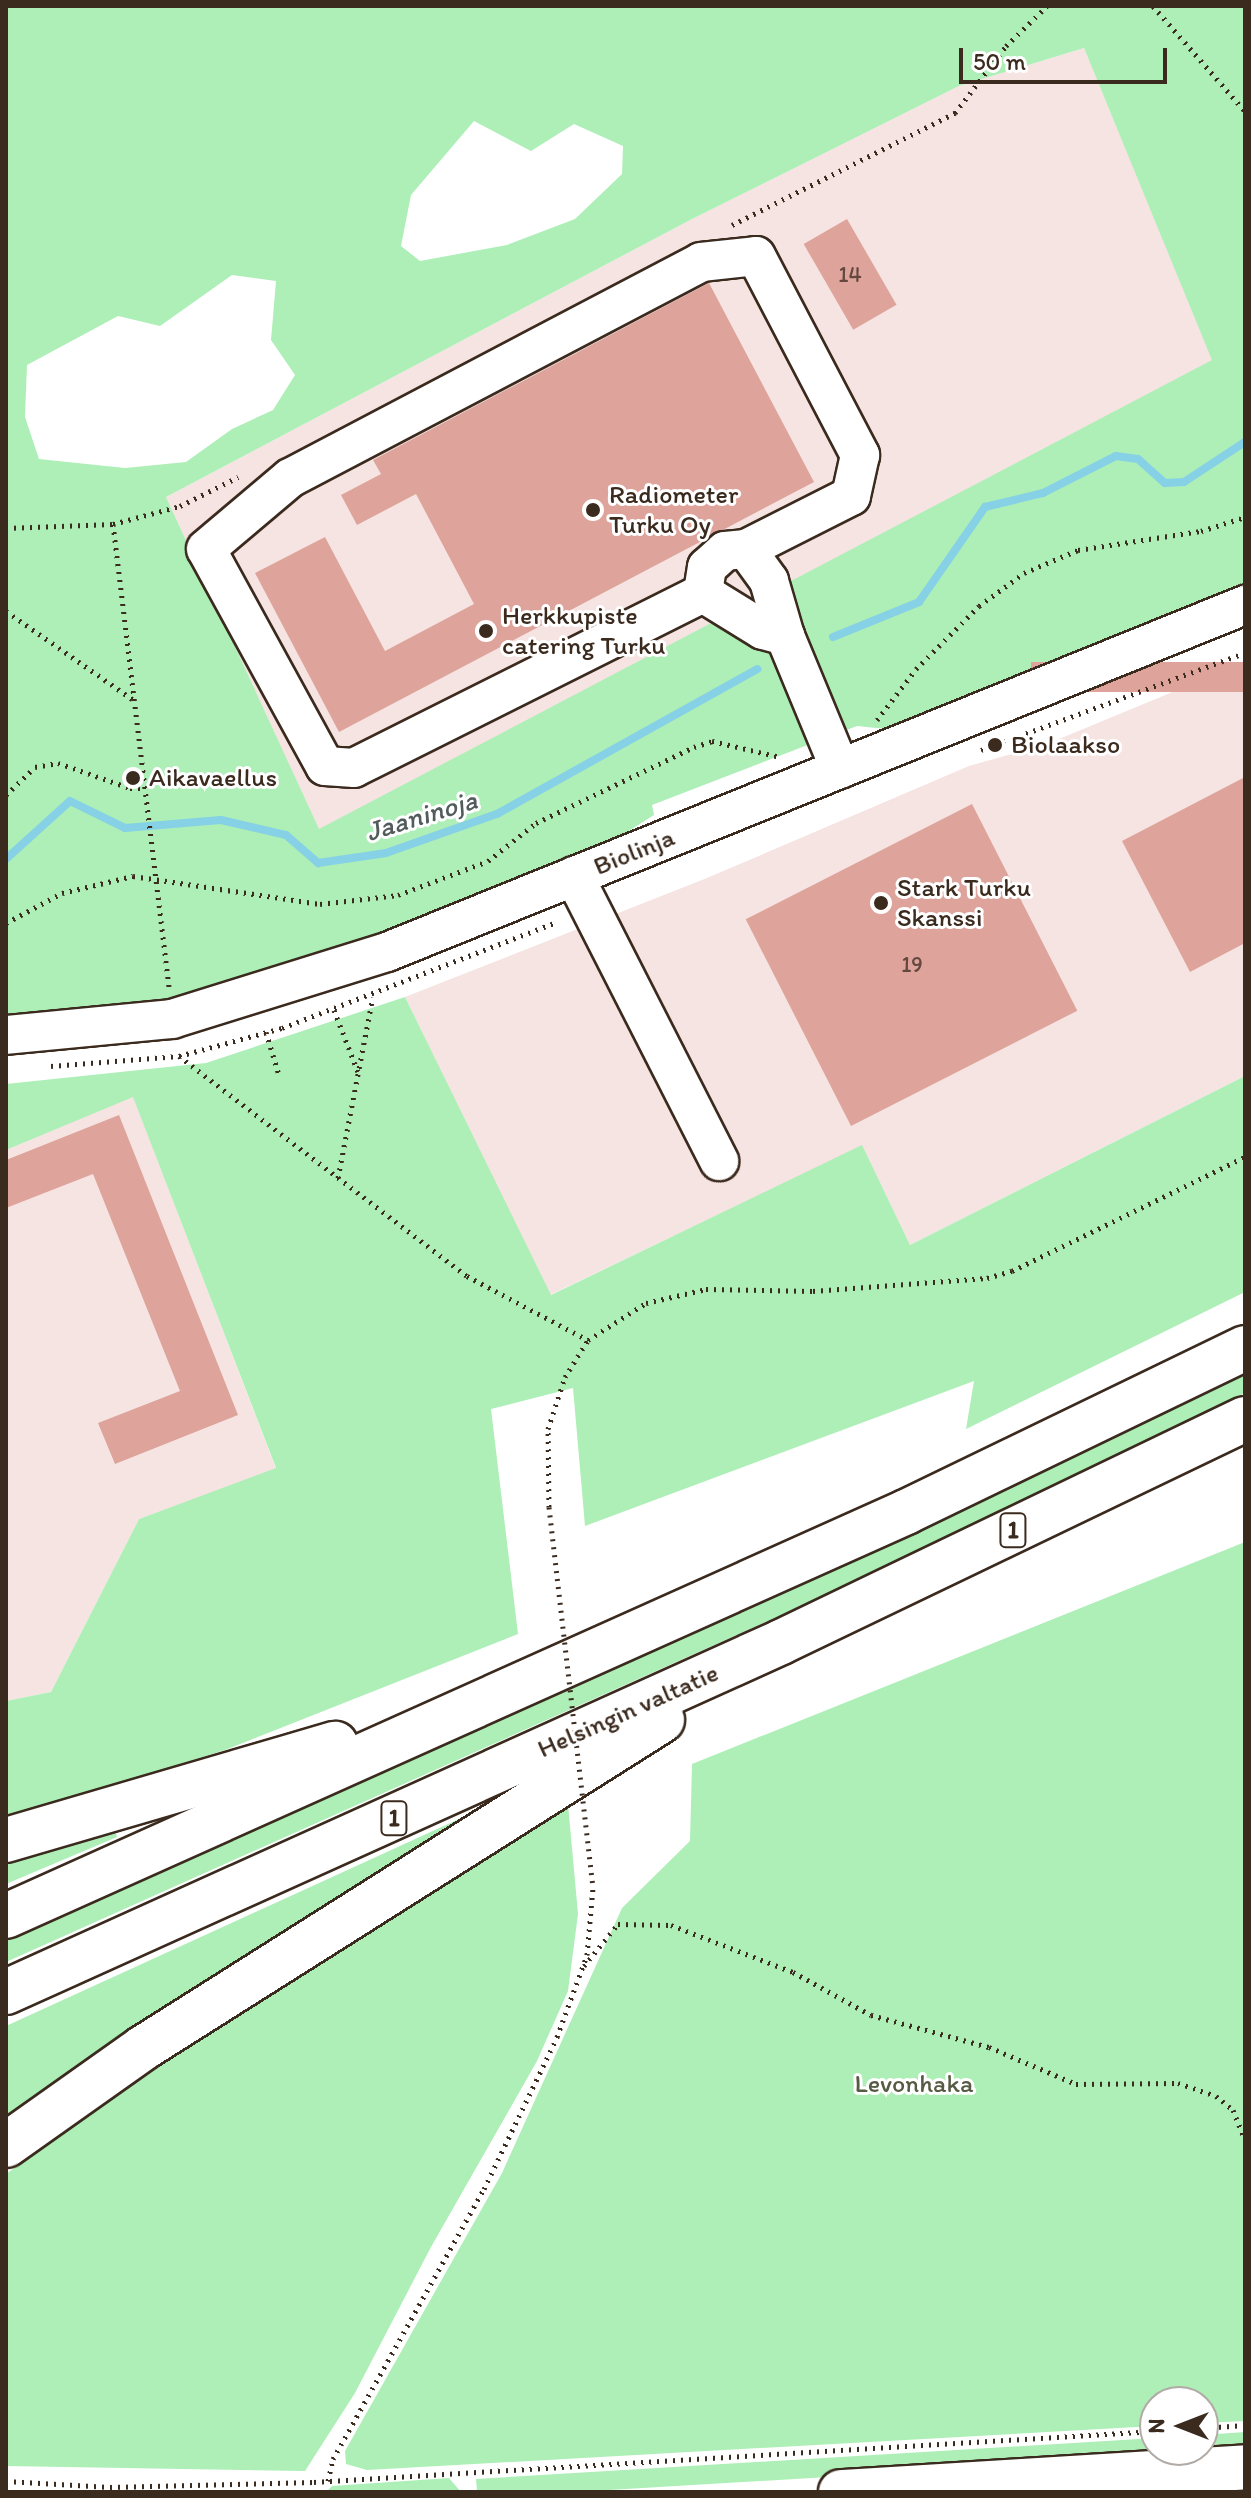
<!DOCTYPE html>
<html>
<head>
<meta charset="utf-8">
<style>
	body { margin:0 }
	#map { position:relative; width:1251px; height:2498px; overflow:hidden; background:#fff; font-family:Itim,sans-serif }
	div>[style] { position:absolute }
	.built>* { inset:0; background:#f5e4e1 }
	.green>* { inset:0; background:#adefb7 }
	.stream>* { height:8px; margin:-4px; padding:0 4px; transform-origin:4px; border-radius:4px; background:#86d1e5 }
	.building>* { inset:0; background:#dea49c; transform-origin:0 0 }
	.path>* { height:5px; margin-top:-2.5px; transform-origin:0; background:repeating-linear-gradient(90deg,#3b2a1e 0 2px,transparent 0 8px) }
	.roads { filter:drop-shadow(2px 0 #3b2a1e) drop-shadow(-2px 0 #3b2a1e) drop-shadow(0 2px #3b2a1e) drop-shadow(0 -2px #3b2a1e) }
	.minor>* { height:38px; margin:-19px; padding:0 19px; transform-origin:19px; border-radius:19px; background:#fff }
	.major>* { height:44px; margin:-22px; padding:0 22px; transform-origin:22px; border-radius:22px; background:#fff }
	.highway>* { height:44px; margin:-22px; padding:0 22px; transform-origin:22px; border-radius:22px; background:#fff }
	.path-bridge>* { height:5px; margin-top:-2.5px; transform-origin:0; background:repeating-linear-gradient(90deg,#3b2a1e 0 2px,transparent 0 8px) }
	.dots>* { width:22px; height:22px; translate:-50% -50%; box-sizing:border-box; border:4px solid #fff; border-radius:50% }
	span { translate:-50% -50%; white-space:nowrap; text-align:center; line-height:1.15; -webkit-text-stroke:6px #fff; paint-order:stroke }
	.number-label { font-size:22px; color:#64483e }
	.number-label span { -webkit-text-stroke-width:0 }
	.shield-label span { padding:2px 6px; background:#fff; border:2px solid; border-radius:6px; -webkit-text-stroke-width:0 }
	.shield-label { font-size:24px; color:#3b2a1e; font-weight:700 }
	.poi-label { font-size:26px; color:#3b2a1e }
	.left { translate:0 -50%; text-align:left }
	.street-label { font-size:26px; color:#3b2a1e }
	.park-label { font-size:26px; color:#585b44 }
	.water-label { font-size:28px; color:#525c5a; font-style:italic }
	.frame { position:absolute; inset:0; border:8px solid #3b2a1e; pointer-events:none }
	.north { position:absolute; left:1139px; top:2386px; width:80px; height:80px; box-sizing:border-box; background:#fff; border:2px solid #b1aaa5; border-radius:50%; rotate:270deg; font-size:22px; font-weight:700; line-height:32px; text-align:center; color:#3b2a1e }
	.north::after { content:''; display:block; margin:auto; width:28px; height:36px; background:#3b2a1e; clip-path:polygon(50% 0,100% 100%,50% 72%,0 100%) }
	.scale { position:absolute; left:959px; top:48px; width:208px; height:36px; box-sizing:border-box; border:4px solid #3b2a1e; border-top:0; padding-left:10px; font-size:24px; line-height:28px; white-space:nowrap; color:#3b2a1e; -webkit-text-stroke:6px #fff; paint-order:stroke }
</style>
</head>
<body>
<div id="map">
	<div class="built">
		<i style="clip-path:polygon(1084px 48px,1213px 360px,319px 830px,166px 497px,692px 219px,959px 86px)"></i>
		<i style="clip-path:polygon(1245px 662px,1245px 1076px,910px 1245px,862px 1146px,550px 1295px,405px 997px,707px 878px,969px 766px,1047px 744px)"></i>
		<i style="clip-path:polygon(133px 1096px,276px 1469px,139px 1519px,51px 1692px,6px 1701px,6px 1150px)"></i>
	</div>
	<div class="green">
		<i style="clip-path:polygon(evenodd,6px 6px,1245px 6px,1245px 588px,886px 729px,857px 726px,652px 805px,654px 815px,608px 844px,428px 919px,152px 1006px,6px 1018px,6px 6px,1084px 48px,1212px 360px,319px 829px,166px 497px,692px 219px,959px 86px,1084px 48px,6px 6px,474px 121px,531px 151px,574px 124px,623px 146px,622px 174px,575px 219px,507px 245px,420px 261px,401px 246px,411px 195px,474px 121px,6px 6px,232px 275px,276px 281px,271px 340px,295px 375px,273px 410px,232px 429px,186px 462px,125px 468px,39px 459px,25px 417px,27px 365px,118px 316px,160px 326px,232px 275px)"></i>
		<i style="clip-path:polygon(405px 997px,551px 1295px,862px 1145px,910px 1245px,1245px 1076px,1245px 1292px,966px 1429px,974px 1381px,585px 1526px,573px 1388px,491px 1409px,518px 1634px,225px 1750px,6px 1818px,6px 1701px,51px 1692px,139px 1519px,276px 1468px,133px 1097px,6px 1150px,6px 1084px,206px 1063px)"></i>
		<i style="clip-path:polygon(1245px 1371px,1245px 1393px,864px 1578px,6px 1962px,6px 1941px,605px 1673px)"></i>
		<i style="clip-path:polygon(1245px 1542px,1245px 2421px,1203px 2423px,1203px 2402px,1155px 2402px,1155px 2426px,367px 2470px,346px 2464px,345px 2451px,502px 2173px,622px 1908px,690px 1841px,692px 1764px)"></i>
		<i style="clip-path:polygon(568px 1804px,578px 1914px,568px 1991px,537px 2061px,431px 2247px,355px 2393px,305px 2471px,6px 2466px,6px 2174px,262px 1992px)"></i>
		<i style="clip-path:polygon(483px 1808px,6px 2129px,6px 2026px)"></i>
		<i style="clip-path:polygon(114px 1825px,117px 1837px,6px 1884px,6px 1852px)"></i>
		<i style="clip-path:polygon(1245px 2432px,1245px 2452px,576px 2492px,477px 2492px,476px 2479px,1155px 2438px,1155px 2450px,1203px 2450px,1203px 2435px)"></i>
		<i style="clip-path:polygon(449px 2478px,461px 2492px,326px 2492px,332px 2486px)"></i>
	</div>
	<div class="stream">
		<i style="left:833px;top:637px;width:93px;rotate:-22.1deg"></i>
		<i style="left:919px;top:602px;width:116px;rotate:-55.2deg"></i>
		<i style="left:985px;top:507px;width:60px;rotate:-13.6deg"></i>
		<i style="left:1043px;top:493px;width:82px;rotate:-26.9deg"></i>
		<i style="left:1116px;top:456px;width:22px;rotate:8deg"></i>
		<i style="left:1138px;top:459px;width:36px;rotate:42deg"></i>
		<i style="left:1165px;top:483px;width:19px;rotate:-3deg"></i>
		<i style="left:1184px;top:482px;width:73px;rotate:-33.3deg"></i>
		<i style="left:6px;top:859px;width:86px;rotate:-42.2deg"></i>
		<i style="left:70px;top:801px;width:61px;rotate:26.1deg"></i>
		<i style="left:125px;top:828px;width:96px;rotate:-4.8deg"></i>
		<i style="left:221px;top:820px;width:67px;rotate:13deg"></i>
		<i style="left:286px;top:835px;width:43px;rotate:41.2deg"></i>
		<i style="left:318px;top:863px;width:69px;rotate:-8.4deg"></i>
		<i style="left:386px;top:853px;width:118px;rotate:-19.4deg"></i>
		<i style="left:497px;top:814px;width:298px;rotate:-29.1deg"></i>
	</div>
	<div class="building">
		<i style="left:847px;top:219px;width:99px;height:50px;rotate:60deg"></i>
		<i style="clip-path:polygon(709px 283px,814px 482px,339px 732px,255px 573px,325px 537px,385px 651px,474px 604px,416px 494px,357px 525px,341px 495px,381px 474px,373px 460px)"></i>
		<i style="left:1245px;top:662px;width:30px;height:214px;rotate:90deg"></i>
		<i style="clip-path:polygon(1245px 777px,1245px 943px,1190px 972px,1122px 841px)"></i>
		<i style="left:972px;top:804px;width:232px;height:254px;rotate:63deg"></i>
		<i style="clip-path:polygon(119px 1115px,238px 1415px,115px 1464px,98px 1423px,180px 1391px,93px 1174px,6px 1208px,6px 1160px)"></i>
	</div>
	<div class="path">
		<i style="left:1153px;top:6px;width:140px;rotate:48.8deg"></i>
		<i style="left:732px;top:225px;width:250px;rotate:-26.7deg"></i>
		<i style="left:955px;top:113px;width:84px;rotate:-52.7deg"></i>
		<i style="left:1006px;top:46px;width:57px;rotate:-44.3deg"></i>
		<i style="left:113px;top:524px;width:466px;rotate:83.1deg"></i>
		<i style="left:6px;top:528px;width:107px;rotate:-2.1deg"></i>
		<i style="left:113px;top:524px;width:69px;rotate:-15deg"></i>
		<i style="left:180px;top:506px;width:65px;rotate:-26.6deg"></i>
		<i style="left:6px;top:611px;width:154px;rotate:34.9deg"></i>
		<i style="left:877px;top:720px;width:64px;rotate:-52.6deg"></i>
		<i style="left:916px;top:669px;width:89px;rotate:-45deg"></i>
		<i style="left:979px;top:606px;width:56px;rotate:-36.3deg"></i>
		<i style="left:1024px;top:573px;width:59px;rotate:-23.1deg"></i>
		<i style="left:1078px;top:550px;width:124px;rotate:-8.8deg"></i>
		<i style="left:1201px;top:531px;width:46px;rotate:-17.7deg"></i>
		<i style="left:981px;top:750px;width:281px;rotate:-20.2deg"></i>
		<i style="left:6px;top:795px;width:40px;rotate:-44deg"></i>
		<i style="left:35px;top:767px;width:23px;rotate:-10deg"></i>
		<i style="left:58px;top:763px;width:76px;rotate:19.1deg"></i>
		<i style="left:130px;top:788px;width:15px"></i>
		<i style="left:6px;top:923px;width:64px;rotate:-28.2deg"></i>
		<i style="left:62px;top:893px;width:73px;rotate:-13.5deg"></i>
		<i style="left:133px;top:876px;width:189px;rotate:8.5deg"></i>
		<i style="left:320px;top:904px;width:79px;rotate:-6.6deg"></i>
		<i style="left:398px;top:895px;width:96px;rotate:-20.7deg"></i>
		<i style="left:488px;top:861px;width:61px;rotate:-38.4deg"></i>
		<i style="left:536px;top:823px;width:175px;rotate:-25.7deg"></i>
		<i style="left:694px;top:747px;width:19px;rotate:-18deg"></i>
		<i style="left:712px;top:741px;width:70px;rotate:13.2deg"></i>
		<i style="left:334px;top:1010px;width:66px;rotate:68.8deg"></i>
		<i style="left:266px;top:1032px;width:45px;rotate:73.2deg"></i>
		<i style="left:179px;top:1056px;width:362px;rotate:37.4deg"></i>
		<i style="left:467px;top:1276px;width:137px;rotate:27.9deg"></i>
		<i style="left:51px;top:1066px;width:128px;rotate:-4.5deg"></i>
		<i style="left:179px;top:1056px;width:107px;rotate:-15.2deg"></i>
		<i style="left:282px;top:1028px;width:295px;rotate:-21.1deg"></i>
		<i style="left:338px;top:1178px;width:184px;rotate:-79.1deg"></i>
		<i style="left:549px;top:1507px;width:78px;rotate:-90.7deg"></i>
		<i style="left:548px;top:1429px;width:55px;rotate:-71.9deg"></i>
		<i style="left:565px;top:1377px;width:44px;rotate:-58.1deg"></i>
		<i style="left:588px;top:1340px;width:69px;rotate:-32.5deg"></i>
		<i style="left:646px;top:1303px;width:62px;rotate:-13.1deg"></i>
		<i style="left:706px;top:1289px;width:107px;rotate:1.1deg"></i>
		<i style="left:813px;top:1291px;width:174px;rotate:-4.3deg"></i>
		<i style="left:987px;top:1278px;width:26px;rotate:-16deg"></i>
		<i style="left:1012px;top:1271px;width:259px;rotate:-26.1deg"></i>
		<i style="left:584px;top:1966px;width:54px;rotate:-51deg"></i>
		<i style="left:618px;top:1924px;width:53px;rotate:1.1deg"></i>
		<i style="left:671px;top:1925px;width:131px;rotate:21.1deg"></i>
		<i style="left:793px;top:1972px;width:89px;rotate:28.9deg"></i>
		<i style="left:871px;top:2015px;width:122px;rotate:15.2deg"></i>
		<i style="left:989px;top:2047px;width:95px;rotate:23deg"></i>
		<i style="left:1076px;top:2084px;width:102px;rotate:-0.6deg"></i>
		<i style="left:1178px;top:2083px;width:40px;rotate:18.9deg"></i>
		<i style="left:1216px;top:2096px;width:22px;rotate:39deg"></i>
		<i style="left:1233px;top:2110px;width:31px;rotate:68deg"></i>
		<i style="left:1203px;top:2428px;width:42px;rotate:-4.1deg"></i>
		<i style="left:6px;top:2481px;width:104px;rotate:3.3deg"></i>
		<i style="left:110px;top:2487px;width:204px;rotate:-1.4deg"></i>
		<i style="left:314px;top:2482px;width:843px;rotate:-3.47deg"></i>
		<i style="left:328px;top:2481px;width:23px;rotate:-77deg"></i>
		<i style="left:333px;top:2459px;width:309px;rotate:-60.8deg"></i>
		<i style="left:484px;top:2189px;width:169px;rotate:-64.3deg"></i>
		<i style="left:557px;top:2037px;width:87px;rotate:-69.9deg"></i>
		<i style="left:587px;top:1955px;width:67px;rotate:-84.9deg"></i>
	</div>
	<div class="roads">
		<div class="minor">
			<i style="left:756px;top:256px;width:225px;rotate:62.4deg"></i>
			<i style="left:860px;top:455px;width:42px;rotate:102.4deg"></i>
			<i style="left:851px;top:496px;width:118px;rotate:153.2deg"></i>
			<i style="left:746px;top:549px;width:21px;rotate:175deg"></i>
			<i style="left:725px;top:551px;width:24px;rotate:138deg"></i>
			<i style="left:707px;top:567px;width:26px;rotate:99deg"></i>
			<i style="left:703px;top:593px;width:390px;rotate:153.4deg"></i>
			<i style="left:354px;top:768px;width:29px;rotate:-176deg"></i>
			<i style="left:325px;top:766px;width:247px;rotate:-118.7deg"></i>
			<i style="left:206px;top:549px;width:110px;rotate:-40.2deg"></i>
			<i style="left:290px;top:478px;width:464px;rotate:-27.7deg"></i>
			<i style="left:701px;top:262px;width:55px;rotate:-6.2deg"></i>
			<i style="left:746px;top:549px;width:39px;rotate:54deg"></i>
			<i style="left:769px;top:581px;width:57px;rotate:73.8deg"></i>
			<i style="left:785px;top:636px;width:144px;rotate:67.5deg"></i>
			<i style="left:703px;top:593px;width:70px;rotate:31.7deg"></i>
			<i style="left:763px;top:630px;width:23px;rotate:15deg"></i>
			<i style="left:574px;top:876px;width:320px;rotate:63deg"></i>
			<i style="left:6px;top:1035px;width:167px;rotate:-5.5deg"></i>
			<i style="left:172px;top:1019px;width:225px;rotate:-17.3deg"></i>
			<i style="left:387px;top:952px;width:926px;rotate:-22.02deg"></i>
		</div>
		<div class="major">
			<i style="left:841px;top:2492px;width:405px;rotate:-3.5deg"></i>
		</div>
		<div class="highway">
			<i style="left:6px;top:1840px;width:343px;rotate:-16.3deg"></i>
			<i style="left:6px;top:1916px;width:987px;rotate:-24.17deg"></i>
			<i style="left:906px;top:1512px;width:377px;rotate:-25.8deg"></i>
			<i style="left:6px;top:1992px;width:850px;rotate:-24.3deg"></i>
			<i style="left:781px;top:1642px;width:515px;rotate:-25.67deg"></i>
			<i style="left:6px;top:2145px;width:168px;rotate:-35.3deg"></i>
			<i style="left:143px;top:2048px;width:614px;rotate:-32.29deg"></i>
		</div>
	</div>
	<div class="path-bridge">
		<i style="left:549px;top:1507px;width:384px;rotate:83.4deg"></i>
	</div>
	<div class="dots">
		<i style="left:593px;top:510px;background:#3b2a1e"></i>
		<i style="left:486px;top:631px;background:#3b2a1e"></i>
		<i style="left:995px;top:745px;background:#3b2a1e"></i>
		<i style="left:133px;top:778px;background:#3b2a1e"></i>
		<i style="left:881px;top:903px;background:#3b2a1e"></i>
	</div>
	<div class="number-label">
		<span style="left:850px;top:275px">14</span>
		<span style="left:912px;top:965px">19</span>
	</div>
	<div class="shield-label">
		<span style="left:1013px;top:1530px">1</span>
		<span style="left:394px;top:1818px">1</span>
	</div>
	<div class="poi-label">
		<span class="left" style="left:609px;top:510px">Radiometer<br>Turku Oy</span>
		<span class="left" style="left:502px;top:631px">Herkkupiste<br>catering Turku</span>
		<span class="left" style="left:1011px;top:745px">Biolaakso</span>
		<span class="left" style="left:149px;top:778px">Aikavaellus</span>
		<span class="left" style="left:897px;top:903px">Stark Turku<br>Skanssi</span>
	</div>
	<div class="street-label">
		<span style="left:634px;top:852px;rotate:-22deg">Biolinja</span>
		<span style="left:628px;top:1711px;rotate:-24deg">Helsingin valtatie</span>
	</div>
	<div class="park-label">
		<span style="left:914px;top:2084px">Levonhaka</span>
	</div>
	<div class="water-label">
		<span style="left:421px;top:815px;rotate:-17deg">Jaaninoja</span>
	</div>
	<div class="frame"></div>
	<div class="north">N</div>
	<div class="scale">50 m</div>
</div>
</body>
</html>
